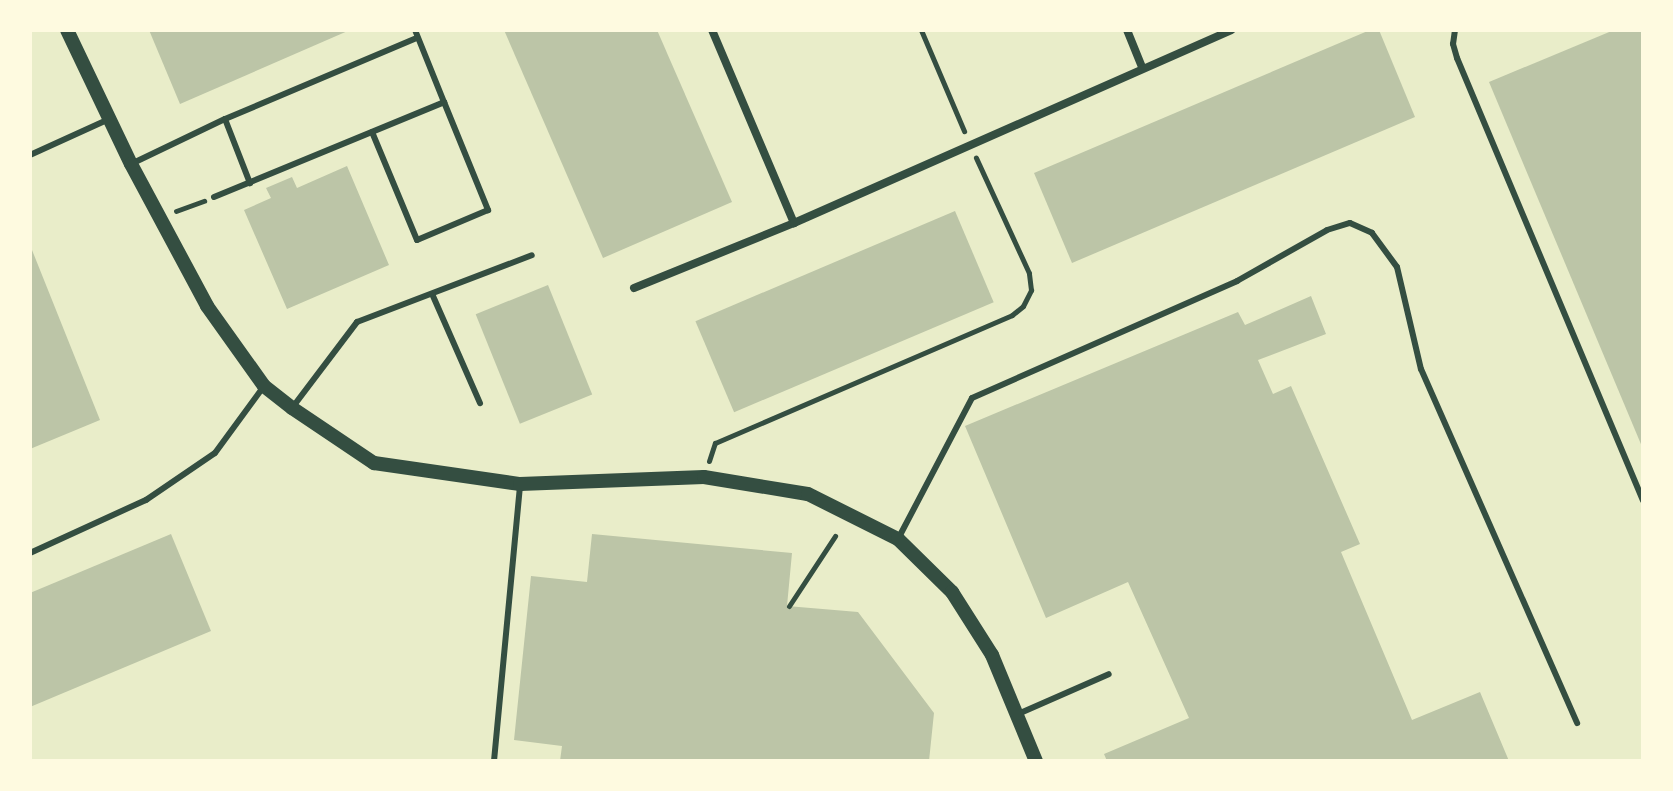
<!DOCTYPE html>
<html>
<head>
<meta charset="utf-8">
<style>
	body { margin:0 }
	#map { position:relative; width:1673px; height:791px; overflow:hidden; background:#e9edc9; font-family:Lato,sans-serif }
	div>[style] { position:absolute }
	.building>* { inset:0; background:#bcc5a7; transform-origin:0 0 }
	.path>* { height:5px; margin:-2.5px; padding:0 2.5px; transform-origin:2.5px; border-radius:2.5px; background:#344e41 }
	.service>* { height:6px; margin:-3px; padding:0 3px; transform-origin:3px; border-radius:3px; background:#344e41 }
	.minor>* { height:8px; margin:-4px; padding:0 4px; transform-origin:4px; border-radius:4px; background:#344e41 }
	.tertiary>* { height:14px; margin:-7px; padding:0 7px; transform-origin:7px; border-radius:7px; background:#344e41 }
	span { translate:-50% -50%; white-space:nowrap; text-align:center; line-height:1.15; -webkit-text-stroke:7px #fefae0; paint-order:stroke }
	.frame { position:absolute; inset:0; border:32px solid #fefae0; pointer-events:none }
</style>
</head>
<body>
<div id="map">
	<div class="building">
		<i style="clip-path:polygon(149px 30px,350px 30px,180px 104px)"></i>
		<i style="clip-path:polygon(504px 30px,657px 30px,732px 202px,603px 258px)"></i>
		<i style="clip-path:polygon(1370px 30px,1379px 30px,1415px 117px,1072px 263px,1034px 173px)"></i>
		<i style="clip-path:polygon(1614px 30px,1643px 30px,1643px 449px,1489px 82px)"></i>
		<i style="clip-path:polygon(347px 166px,389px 265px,287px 309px,244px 210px,271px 198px,266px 188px,292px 177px,297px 188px)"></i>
		<i style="left:955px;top:211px;width:99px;height:282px;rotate:67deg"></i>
		<i style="clip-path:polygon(30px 245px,100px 420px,30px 449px)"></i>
		<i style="left:548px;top:285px;width:118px;height:78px;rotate:68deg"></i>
		<i style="clip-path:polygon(1311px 296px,1326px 334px,1258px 360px,1273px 394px,1291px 386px,1360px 544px,1341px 552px,1412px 720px,1480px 692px,1509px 761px,1107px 761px,1104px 754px,1189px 718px,1128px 582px,1046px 618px,965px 426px,1238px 312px,1245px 325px)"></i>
		<i style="clip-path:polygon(171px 534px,211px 631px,30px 707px,30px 593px)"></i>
		<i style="clip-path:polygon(592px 534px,792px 553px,787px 606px,858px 612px,934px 713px,929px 761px,560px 761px,562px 746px,514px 740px,531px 576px,587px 582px)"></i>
	</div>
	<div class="path">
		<i style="left:921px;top:30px;width:110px;rotate:66.9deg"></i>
		<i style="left:176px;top:211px;width:30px;rotate:-20deg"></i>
		<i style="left:709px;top:461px;width:19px;rotate:-72deg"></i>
		<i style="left:715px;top:443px;width:323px;rotate:-23.3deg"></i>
		<i style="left:1012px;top:315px;width:14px;rotate:-39deg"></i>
		<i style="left:1023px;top:306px;width:18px;rotate:-63deg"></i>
		<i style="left:1031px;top:290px;width:17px;rotate:-97deg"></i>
		<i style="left:1029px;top:273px;width:127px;rotate:-114.7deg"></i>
		<i style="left:789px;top:606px;width:84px;rotate:-56.7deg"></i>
	</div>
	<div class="service">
		<i style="left:415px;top:30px;width:78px;rotate:68.1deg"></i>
		<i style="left:1455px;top:30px;width:14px;rotate:98deg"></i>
		<i style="left:1453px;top:44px;width:15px;rotate:74deg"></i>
		<i style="left:1457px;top:58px;width:480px;rotate:67.2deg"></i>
		<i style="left:225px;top:119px;width:69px;rotate:68.7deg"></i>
		<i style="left:30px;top:155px;width:87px;rotate:-24.5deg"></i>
		<i style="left:131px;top:164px;width:104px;rotate:-25.6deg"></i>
		<i style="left:225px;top:119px;width:208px;rotate:-22.9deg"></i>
		<i style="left:214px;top:197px;width:249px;rotate:-22.4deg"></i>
		<i style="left:444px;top:102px;width:117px;rotate:67.8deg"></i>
		<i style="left:488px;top:210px;width:77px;rotate:157.1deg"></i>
		<i style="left:417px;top:240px;width:117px;rotate:-112.6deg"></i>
		<i style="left:433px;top:296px;width:117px;rotate:66.3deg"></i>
		<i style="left:292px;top:408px;width:108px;rotate:-52.9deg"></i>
		<i style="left:357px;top:322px;width:187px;rotate:-20.9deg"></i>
		<i style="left:898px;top:539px;width:159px;rotate:-62.3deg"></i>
		<i style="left:972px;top:398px;width:290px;rotate:-23.8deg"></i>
		<i style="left:1237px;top:281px;width:103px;rotate:-29.5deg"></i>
		<i style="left:1327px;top:230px;width:24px;rotate:-17deg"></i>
		<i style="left:1350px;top:223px;width:24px;rotate:24deg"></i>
		<i style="left:1372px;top:233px;width:42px;rotate:53.7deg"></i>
		<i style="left:1397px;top:267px;width:105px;rotate:76.8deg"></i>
		<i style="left:1421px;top:369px;width:387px;rotate:66.2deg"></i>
		<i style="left:30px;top:553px;width:128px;rotate:-24.6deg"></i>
		<i style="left:146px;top:500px;width:83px;rotate:-34.3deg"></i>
		<i style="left:215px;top:453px;width:83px;rotate:-53.8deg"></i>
		<i style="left:1018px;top:714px;width:99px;rotate:-23.7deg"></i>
		<i style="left:494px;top:761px;width:278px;rotate:-84.6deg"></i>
	</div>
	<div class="minor">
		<i style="left:712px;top:30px;width:210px;rotate:67deg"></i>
		<i style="left:1127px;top:30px;width:40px;rotate:68deg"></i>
		<i style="left:634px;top:288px;width:173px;rotate:-22.1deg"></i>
		<i style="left:794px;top:223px;width:478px;rotate:-23.8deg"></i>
	</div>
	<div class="tertiary">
		<i style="left:67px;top:30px;width:148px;rotate:64.5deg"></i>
		<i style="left:131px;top:164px;width:161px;rotate:61.8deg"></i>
		<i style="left:207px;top:306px;width:98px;rotate:54.5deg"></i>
		<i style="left:264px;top:386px;width:36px;rotate:38deg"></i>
		<i style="left:292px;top:408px;width:99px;rotate:33.9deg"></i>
		<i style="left:374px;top:463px;width:148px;rotate:8.2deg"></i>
		<i style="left:520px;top:484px;width:184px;rotate:-2.2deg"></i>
		<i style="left:704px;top:477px;width:105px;rotate:9.3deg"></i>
		<i style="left:808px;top:494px;width:101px;rotate:26.6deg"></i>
		<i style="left:898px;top:539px;width:76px;rotate:44.5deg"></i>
		<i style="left:952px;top:592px;width:75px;rotate:57.6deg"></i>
		<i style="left:992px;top:655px;width:115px;rotate:67.5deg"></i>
	</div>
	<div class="frame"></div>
</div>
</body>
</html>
